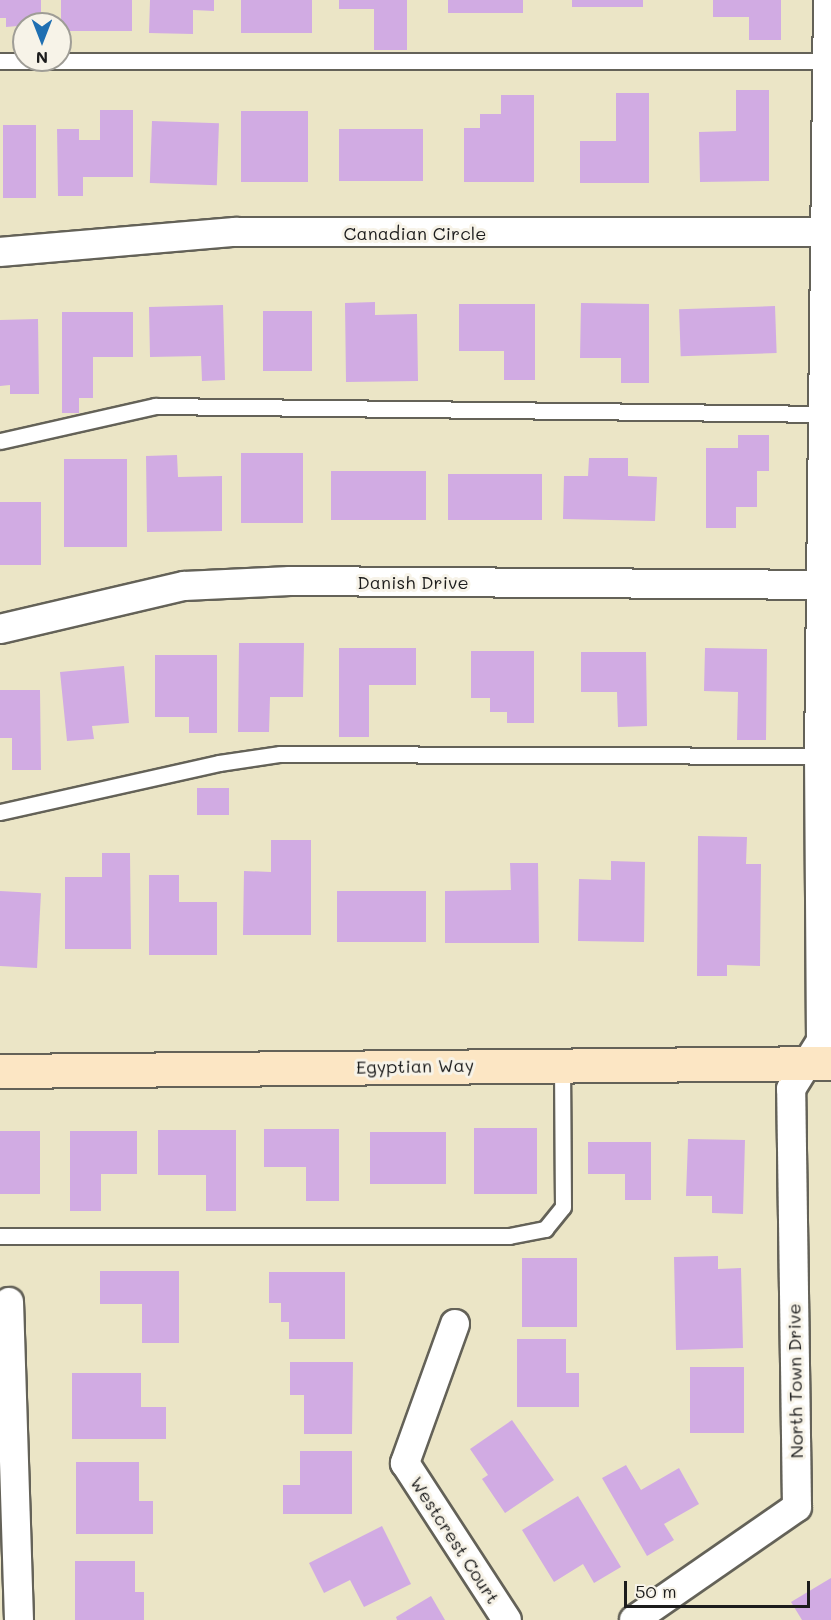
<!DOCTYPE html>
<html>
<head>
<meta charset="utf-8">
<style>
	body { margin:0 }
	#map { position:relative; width:831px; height:1620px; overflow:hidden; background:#ebe5c6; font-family:Mali,sans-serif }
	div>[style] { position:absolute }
	.building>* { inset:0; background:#d1abe3; transform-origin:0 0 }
	.roads { filter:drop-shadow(2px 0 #646258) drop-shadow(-2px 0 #646258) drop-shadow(0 2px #646258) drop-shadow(0 -2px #646258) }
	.lane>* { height:15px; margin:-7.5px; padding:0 7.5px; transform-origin:7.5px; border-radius:7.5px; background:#fff }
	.street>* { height:28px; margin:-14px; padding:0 14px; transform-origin:14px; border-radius:14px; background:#fff }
	.secondary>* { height:33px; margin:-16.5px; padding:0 16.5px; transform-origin:16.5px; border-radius:16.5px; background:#fce6c4 }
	span { translate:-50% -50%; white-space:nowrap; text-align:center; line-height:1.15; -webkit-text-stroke:6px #f7f3e8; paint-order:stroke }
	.street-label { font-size:18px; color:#1c1c1c }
	.north { position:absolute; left:12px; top:12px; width:60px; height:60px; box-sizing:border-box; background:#f7f3e8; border:2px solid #9f9d96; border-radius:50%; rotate:180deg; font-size:16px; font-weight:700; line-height:24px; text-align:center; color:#1c1c1c }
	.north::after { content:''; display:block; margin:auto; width:21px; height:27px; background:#1f6fb2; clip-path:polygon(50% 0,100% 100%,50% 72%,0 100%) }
	.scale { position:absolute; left:624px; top:1581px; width:186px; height:27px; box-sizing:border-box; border:3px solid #1c1c1c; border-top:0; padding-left:8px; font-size:18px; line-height:21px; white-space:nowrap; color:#1c1c1c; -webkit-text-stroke:4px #f7f3e8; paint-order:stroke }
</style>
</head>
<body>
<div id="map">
	<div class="building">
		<i style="clip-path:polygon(0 0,41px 0,41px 24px,6px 27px,6px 18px,0 18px)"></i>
		<i style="left:61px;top:0;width:71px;height:31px"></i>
		<i style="clip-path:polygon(150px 0,214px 0,214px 11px,193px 10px,193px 34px,149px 33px)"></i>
		<i style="left:241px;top:0;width:71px;height:33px"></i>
		<i style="clip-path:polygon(339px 0,407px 0,407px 50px,374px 50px,374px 9px,339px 9px)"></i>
		<i style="left:448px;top:0;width:75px;height:13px"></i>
		<i style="left:572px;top:0;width:71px;height:7px"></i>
		<i style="clip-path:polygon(713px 0,781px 0,781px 40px,749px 40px,749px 17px,713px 17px)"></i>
		<i style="clip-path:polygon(736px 90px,769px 90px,769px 181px,700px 182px,699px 132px,736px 131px)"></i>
		<i style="clip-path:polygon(616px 93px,649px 93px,649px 183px,580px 183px,580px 141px,616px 141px)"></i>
		<i style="clip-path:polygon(501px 95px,534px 95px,534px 182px,464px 182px,464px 128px,480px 128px,480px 114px,501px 114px)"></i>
		<i style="clip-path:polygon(100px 110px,133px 110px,133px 177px,83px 177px,83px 196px,58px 196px,57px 129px,79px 129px,79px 140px,100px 140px)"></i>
		<i style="left:241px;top:111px;width:67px;height:71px"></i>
		<i style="left:152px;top:121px;width:67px;height:62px;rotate:2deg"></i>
		<i style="left:3px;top:125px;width:33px;height:73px"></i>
		<i style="left:339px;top:129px;width:84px;height:52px"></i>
		<i style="clip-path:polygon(375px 302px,375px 315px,417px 314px,418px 381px,346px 382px,345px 303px)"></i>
		<i style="clip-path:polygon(581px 303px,649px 304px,649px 383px,621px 383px,621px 358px,580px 358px)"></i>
		<i style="clip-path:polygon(459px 304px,535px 304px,535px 380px,504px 380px,504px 351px,459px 351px)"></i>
		<i style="clip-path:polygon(223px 305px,225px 380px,202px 381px,201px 356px,150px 357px,149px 307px)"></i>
		<i style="left:775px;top:306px;width:47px;height:96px;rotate:88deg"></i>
		<i style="left:263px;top:311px;width:49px;height:60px"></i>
		<i style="clip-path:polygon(62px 312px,133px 312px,133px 357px,93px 357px,93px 398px,79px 398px,79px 413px,62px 413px)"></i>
		<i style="clip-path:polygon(38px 319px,39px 394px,10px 394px,10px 385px,0 386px,0 320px)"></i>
		<i style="clip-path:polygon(738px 435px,769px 435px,769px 471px,757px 471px,757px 507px,736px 507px,736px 528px,706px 528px,706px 448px,738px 448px)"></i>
		<i style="left:241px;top:453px;width:62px;height:70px"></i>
		<i style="clip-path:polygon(177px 455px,178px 477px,222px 476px,222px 531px,147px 532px,146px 456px)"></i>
		<i style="clip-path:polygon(589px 458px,628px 458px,628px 476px,657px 477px,655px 521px,563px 519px,564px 476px,588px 476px)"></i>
		<i style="left:64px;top:459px;width:63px;height:88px"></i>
		<i style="left:331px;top:471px;width:95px;height:49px"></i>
		<i style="left:448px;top:474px;width:94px;height:46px"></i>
		<i style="left:0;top:502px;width:41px;height:63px"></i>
		<i style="clip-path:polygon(239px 643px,304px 643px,303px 697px,270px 697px,269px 732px,238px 732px)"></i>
		<i style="clip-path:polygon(339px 648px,416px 648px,416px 685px,369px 685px,369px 737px,339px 737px)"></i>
		<i style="clip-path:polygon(705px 648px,767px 649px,766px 740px,737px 740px,738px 692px,704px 691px)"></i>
		<i style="clip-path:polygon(471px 651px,534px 651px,534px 723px,507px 723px,507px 712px,490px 712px,490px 698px,471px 698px)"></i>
		<i style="clip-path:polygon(581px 652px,646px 652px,647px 726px,618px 727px,617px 692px,581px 692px)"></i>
		<i style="clip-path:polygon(155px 655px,217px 655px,217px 733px,189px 733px,189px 717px,155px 717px)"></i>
		<i style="clip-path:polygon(124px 666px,129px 723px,92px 726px,94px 739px,67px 741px,60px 672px)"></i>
		<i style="clip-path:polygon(0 690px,40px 690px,41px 770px,12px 770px,12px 738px,0 738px)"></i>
		<i style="left:197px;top:788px;width:32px;height:27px"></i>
		<i style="clip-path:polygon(698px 836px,747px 837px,746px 864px,761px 864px,760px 966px,727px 965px,727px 976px,697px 976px)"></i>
		<i style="clip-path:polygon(271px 840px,311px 840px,311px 935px,243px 935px,244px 871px,271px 872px)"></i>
		<i style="clip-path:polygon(102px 853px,130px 853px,131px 949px,65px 949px,65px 877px,102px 877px)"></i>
		<i style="clip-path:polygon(611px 861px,645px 862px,644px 942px,578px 941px,579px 879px,611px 880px)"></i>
		<i style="clip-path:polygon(510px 863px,538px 863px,539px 943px,445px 943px,445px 891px,511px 890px)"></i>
		<i style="clip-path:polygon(149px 875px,179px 875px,179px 902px,217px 902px,217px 955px,149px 955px)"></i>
		<i style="left:0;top:891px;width:41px;height:75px;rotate:3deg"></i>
		<i style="left:337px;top:891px;width:89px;height:51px"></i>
		<i style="left:474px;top:1128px;width:63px;height:66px"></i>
		<i style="clip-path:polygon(264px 1129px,339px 1129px,339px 1201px,306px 1201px,306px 1167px,264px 1167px)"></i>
		<i style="clip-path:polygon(158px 1130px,236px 1130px,236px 1211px,206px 1211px,206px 1175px,158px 1175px)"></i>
		<i style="left:0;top:1131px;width:40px;height:63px"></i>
		<i style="clip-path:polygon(70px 1131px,137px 1131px,137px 1174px,101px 1174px,101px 1211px,70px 1211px)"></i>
		<i style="left:370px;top:1132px;width:76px;height:52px"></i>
		<i style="clip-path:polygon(688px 1139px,745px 1140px,743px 1214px,712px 1213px,712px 1196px,686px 1196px)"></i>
		<i style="clip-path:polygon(588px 1142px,651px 1142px,651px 1200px,625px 1200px,625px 1174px,588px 1174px)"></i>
		<i style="clip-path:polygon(718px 1256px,718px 1269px,741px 1268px,743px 1348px,676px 1350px,674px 1257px)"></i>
		<i style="left:522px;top:1258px;width:55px;height:69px"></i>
		<i style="clip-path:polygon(100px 1271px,179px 1271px,179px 1343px,142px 1343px,142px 1304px,100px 1304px)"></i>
		<i style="clip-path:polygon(269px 1272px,345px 1272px,345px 1339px,289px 1339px,289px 1322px,281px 1322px,281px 1303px,269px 1303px)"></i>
		<i style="clip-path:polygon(517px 1339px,566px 1339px,566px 1373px,579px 1373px,579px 1407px,517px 1407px)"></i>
		<i style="clip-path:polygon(290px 1362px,353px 1362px,352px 1434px,304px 1434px,304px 1395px,290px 1395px)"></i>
		<i style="left:690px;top:1367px;width:54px;height:66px"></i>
		<i style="clip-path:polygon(72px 1373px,141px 1373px,141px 1407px,166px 1407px,166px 1439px,72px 1439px)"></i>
		<i style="clip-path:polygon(512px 1420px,554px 1480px,505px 1513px,482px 1479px,488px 1475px,470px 1449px)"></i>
		<i style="clip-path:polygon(300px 1451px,352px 1451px,352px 1514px,283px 1514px,283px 1485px,300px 1485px)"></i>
		<i style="clip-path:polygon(76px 1462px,139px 1462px,139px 1501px,153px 1501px,153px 1534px,76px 1534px)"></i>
		<i style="clip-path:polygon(626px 1465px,641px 1490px,679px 1468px,699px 1504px,664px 1524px,674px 1540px,647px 1556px,602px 1478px)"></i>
		<i style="clip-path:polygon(578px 1496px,621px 1567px,594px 1583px,583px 1564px,554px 1582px,522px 1530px)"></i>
		<i style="clip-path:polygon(382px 1526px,411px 1584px,364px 1607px,350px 1580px,324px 1593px,309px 1563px)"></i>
		<i style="clip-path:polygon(75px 1561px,135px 1561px,135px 1592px,144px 1592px,144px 1620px,75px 1620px)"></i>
		<i style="clip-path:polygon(831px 1578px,831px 1620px,802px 1620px,791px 1602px)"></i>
		<i style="clip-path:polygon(431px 1596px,445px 1620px,397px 1620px,396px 1617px)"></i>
	</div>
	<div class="roads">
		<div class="lane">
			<i style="left:0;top:61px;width:831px"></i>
			<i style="left:0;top:441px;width:159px;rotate:-12.7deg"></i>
			<i style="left:155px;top:406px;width:672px;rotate:0.68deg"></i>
			<i style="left:0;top:812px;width:224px;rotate:-12.6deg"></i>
			<i style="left:219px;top:763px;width:62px;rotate:-8.4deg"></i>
			<i style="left:280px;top:754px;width:539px;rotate:0.21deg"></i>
			<i style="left:0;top:1236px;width:509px"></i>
			<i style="left:509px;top:1236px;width:37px;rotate:-11deg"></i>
			<i style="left:545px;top:1229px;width:28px;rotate:-51deg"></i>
			<i style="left:563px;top:1207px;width:142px;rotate:-90.4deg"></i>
		</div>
		<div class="street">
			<i style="left:0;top:252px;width:236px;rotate:-4.9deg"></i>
			<i style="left:235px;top:232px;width:596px"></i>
			<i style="left:0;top:629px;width:189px;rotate:-13.2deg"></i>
			<i style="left:184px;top:586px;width:106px;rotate:-2.7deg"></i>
			<i style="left:290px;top:581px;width:541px;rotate:0.42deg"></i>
			<i style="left:9px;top:1302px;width:318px;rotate:88.2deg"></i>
			<i style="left:455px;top:1324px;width:148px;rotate:109.8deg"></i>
			<i style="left:405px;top:1463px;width:187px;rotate:57deg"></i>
			<i style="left:634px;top:1620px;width:198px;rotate:-34.7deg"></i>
			<i style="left:797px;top:1507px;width:418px;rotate:-90.8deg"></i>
			<i style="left:791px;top:1089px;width:57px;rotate:-58deg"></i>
			<i style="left:821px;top:1041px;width:285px;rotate:-90.4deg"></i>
			<i style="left:819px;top:756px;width:756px;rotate:-89.32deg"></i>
		</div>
		<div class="secondary">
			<i style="left:0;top:1071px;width:831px;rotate:-0.55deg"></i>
		</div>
	</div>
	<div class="street-label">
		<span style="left:415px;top:233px">Canadian Circle</span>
		<span style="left:413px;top:582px">Danish Drive</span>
		<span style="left:415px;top:1066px;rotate:-1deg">Egyptian Way</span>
		<span style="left:795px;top:1381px;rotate:-91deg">North Town Drive</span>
		<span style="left:455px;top:1540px;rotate:57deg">Westcrest Court</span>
	</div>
	<div class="north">N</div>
	<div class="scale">50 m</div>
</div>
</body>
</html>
